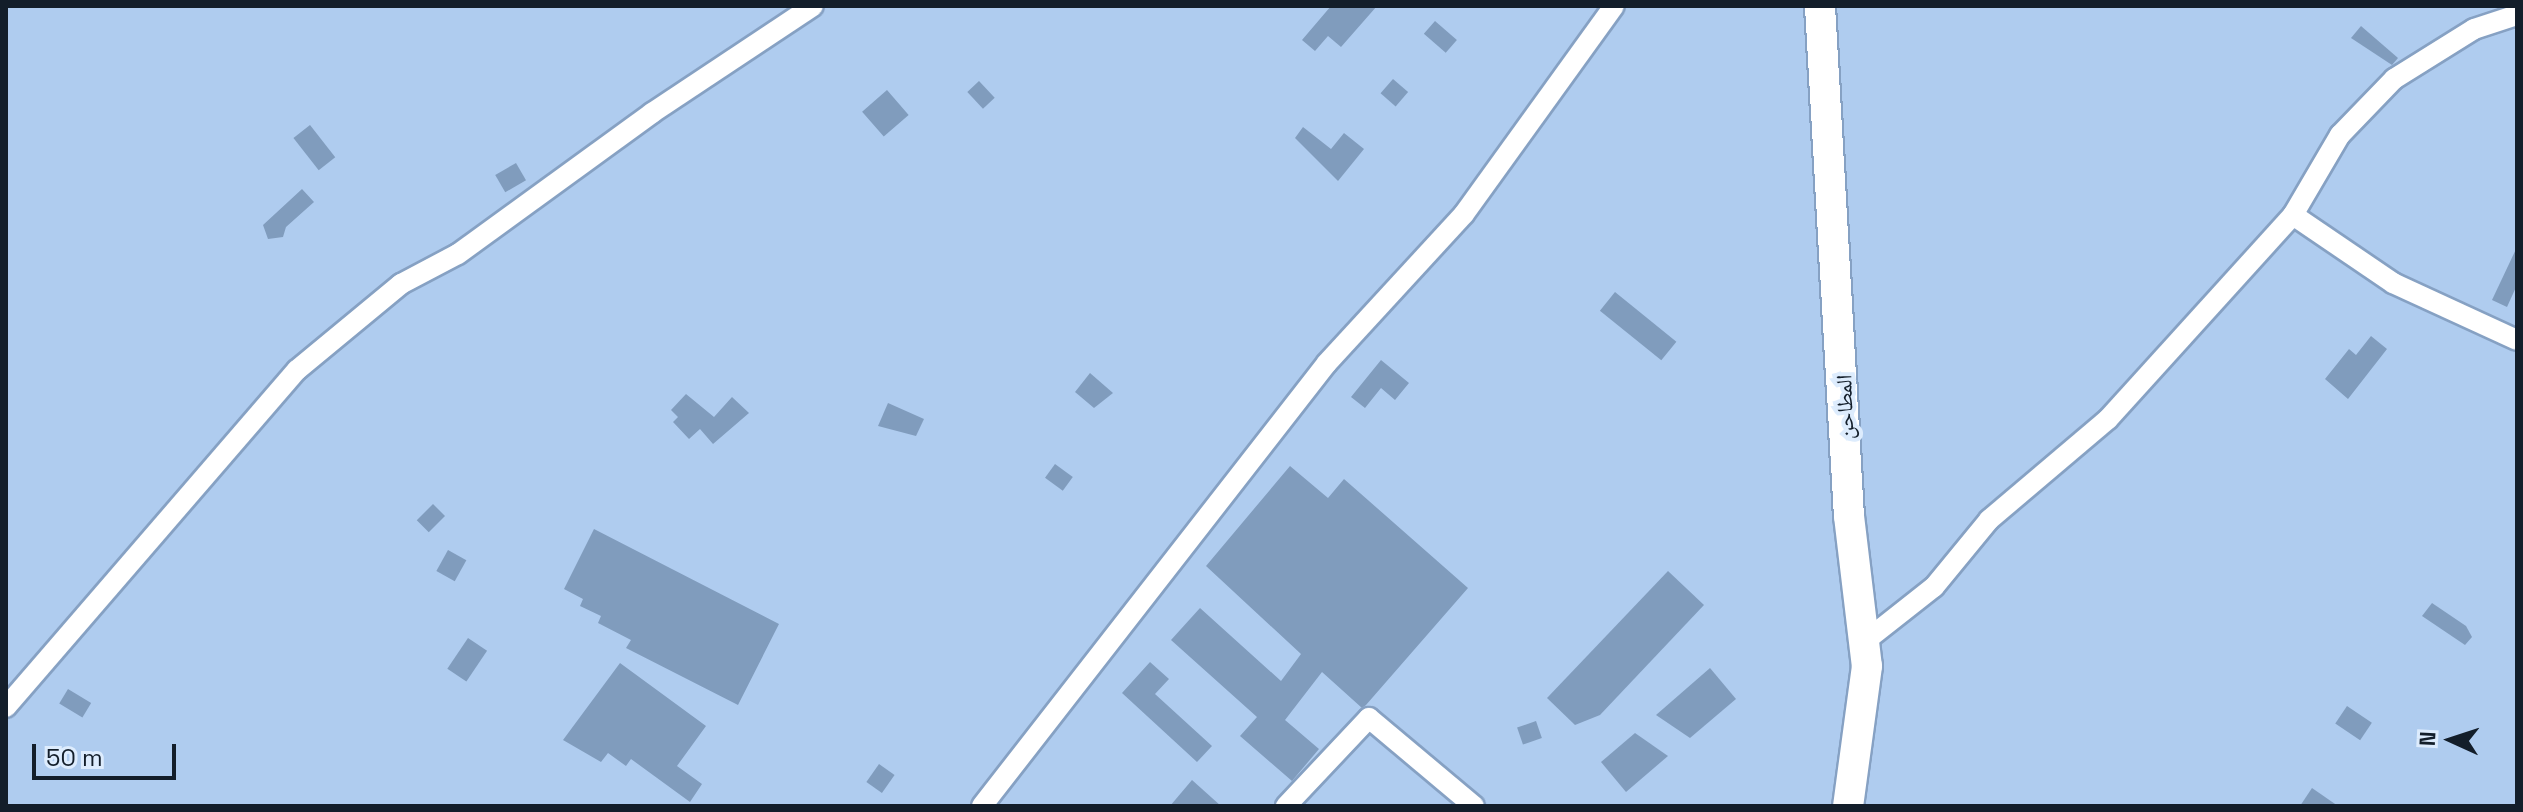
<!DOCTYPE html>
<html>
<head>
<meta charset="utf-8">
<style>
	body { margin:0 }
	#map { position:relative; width:2523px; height:812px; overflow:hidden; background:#afccef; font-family:"Space Grotesk","Noto Naskh Arabic",sans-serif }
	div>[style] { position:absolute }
	.building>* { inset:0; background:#809cbd; transform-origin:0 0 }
	.roads { filter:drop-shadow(2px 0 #86a1c3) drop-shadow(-2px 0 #86a1c3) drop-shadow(0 2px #86a1c3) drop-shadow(0 -2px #86a1c3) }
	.street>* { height:20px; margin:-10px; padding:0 10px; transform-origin:10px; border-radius:10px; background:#fff }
	.secondary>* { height:30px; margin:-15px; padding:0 15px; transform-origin:15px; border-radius:15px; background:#fff }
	span { translate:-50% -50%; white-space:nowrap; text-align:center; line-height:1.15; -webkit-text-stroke:8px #ddecfd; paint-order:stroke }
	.street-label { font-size:22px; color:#131e2a }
	.frame { position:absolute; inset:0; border:8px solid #131e2a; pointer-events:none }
	.north { position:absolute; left:2411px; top:700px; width:80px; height:80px; -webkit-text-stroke:6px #ddecfd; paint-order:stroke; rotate:273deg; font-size:22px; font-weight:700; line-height:32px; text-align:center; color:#131e2a }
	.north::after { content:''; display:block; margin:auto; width:28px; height:36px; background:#131e2a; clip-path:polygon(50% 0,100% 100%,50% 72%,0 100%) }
	.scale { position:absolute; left:32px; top:744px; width:144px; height:36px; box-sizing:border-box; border:4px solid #131e2a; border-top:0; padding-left:10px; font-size:24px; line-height:28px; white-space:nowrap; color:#131e2a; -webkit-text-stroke:6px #ddecfd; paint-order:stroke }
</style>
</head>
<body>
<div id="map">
	<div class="building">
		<i style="clip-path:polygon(1331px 6px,1377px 6px,1341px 47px,1328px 36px,1315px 51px,1302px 40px)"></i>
		<i style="left:1435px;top:21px;width:29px;height:17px;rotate:41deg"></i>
		<i style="clip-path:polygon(2361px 26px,2398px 58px,2392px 65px,2351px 38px)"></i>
		<i style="left:1393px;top:79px;width:20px;height:19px;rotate:41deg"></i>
		<i style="left:979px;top:81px;width:23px;height:16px;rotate:47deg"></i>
		<i style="left:887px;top:90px;width:33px;height:33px;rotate:49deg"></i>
		<i style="left:310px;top:125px;width:41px;height:21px;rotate:52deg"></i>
		<i style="clip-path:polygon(1303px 127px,1331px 149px,1344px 133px,1364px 149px,1338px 181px,1295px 138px)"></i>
		<i style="left:516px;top:163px;width:20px;height:24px;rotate:60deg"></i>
		<i style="clip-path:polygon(302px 189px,314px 202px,286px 227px,283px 237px,268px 239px,263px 225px)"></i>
		<i style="clip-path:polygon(2517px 247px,2517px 285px,2507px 307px,2492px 300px)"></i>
		<i style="left:1615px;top:292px;width:79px;height:24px;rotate:39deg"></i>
		<i style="clip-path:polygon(2371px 336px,2387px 349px,2348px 399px,2325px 379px,2349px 349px,2356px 355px)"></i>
		<i style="clip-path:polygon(1381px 360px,1409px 383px,1395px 400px,1381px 388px,1365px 408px,1351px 397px)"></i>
		<i style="clip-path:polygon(1090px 373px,1113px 393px,1094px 408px,1075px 392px)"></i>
		<i style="clip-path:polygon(686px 394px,714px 417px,732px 397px,749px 413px,713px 444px,700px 429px,689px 439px,673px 422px,678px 417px,671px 410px)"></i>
		<i style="clip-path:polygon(888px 403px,924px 419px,916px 436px,878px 426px)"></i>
		<i style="left:1055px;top:464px;width:22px;height:17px;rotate:36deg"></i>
		<i style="clip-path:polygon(1290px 466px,1328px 498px,1344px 479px,1468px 588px,1366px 705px,1362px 708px,1322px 672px,1285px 720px,1319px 749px,1292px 781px,1240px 736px,1257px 717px,1171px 640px,1200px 608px,1281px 681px,1301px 654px,1206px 566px)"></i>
		<i style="left:433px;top:504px;width:17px;height:23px;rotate:45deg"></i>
		<i style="clip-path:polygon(594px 529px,779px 624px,738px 705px,626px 648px,631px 640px,598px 623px,601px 616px,580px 606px,583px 599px,564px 589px)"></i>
		<i style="left:448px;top:550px;width:21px;height:24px;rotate:29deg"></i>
		<i style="clip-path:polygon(1668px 571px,1704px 605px,1600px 715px,1575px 725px,1547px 698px)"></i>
		<i style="clip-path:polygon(2432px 603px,2466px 626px,2472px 637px,2465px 645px,2422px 616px)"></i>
		<i style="left:468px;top:638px;width:23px;height:37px;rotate:34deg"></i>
		<i style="clip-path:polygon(1150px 662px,1169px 679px,1155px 694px,1212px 746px,1197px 762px,1122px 693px)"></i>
		<i style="clip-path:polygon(620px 663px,706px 726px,677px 766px,702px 784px,690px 802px,631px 759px,626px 766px,608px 753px,601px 762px,563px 740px)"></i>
		<i style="clip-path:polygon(1710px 668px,1736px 699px,1690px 738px,1656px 715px)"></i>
		<i style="left:68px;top:689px;width:27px;height:17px;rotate:31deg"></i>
		<i style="left:2347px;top:706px;width:30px;height:21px;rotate:34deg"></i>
		<i style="left:1536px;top:721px;width:18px;height:20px;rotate:71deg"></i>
		<i style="clip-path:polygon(1635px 733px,1668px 756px,1626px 792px,1601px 762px)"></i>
		<i style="left:879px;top:764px;width:19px;height:22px;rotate:35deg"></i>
		<i style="clip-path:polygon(1192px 780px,1221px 806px,1170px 806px)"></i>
		<i style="clip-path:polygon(2312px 788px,2338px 806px,2300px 806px)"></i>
	</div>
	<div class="roads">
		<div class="street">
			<i style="left:2293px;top:215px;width:93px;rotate:-59.6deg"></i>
			<i style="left:2340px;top:135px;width:78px;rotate:-46deg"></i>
			<i style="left:2394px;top:79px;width:94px;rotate:-32deg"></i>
			<i style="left:2474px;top:29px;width:45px;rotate:-18deg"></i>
			<i style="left:1864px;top:642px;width:89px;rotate:-38.2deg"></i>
			<i style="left:1934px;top:587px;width:87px;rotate:-50.6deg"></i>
			<i style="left:1989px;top:520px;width:156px;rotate:-40.3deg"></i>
			<i style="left:2108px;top:419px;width:275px;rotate:-47.8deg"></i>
			<i style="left:2293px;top:215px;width:121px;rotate:34.2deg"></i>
			<i style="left:2393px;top:283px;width:136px;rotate:24.7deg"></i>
			<i style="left:6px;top:707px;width:445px;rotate:-49.2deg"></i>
			<i style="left:297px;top:370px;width:135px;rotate:-39.6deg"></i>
			<i style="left:401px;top:284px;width:64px;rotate:-27.8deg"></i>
			<i style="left:458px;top:254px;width:240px;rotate:-36deg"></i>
			<i style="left:652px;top:113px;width:193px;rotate:-33.6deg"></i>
			<i style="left:982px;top:806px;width:561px;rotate:-52.09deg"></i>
			<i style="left:1327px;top:363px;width:202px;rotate:-47.4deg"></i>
			<i style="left:1464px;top:214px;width:256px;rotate:-54.2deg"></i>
			<i style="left:1286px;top:806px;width:121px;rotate:-46.7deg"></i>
			<i style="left:1369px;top:718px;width:137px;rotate:40deg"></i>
		</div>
		<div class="secondary">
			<i style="left:1820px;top:6px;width:511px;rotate:86.75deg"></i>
			<i style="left:1849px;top:516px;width:151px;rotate:83.2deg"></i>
			<i style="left:1867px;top:666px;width:141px;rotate:97.7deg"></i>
		</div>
	</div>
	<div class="street-label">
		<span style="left:1845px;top:407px;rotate:-92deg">المطاحن</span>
	</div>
	<div class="frame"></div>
	<div class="north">N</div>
	<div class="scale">50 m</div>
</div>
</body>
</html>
